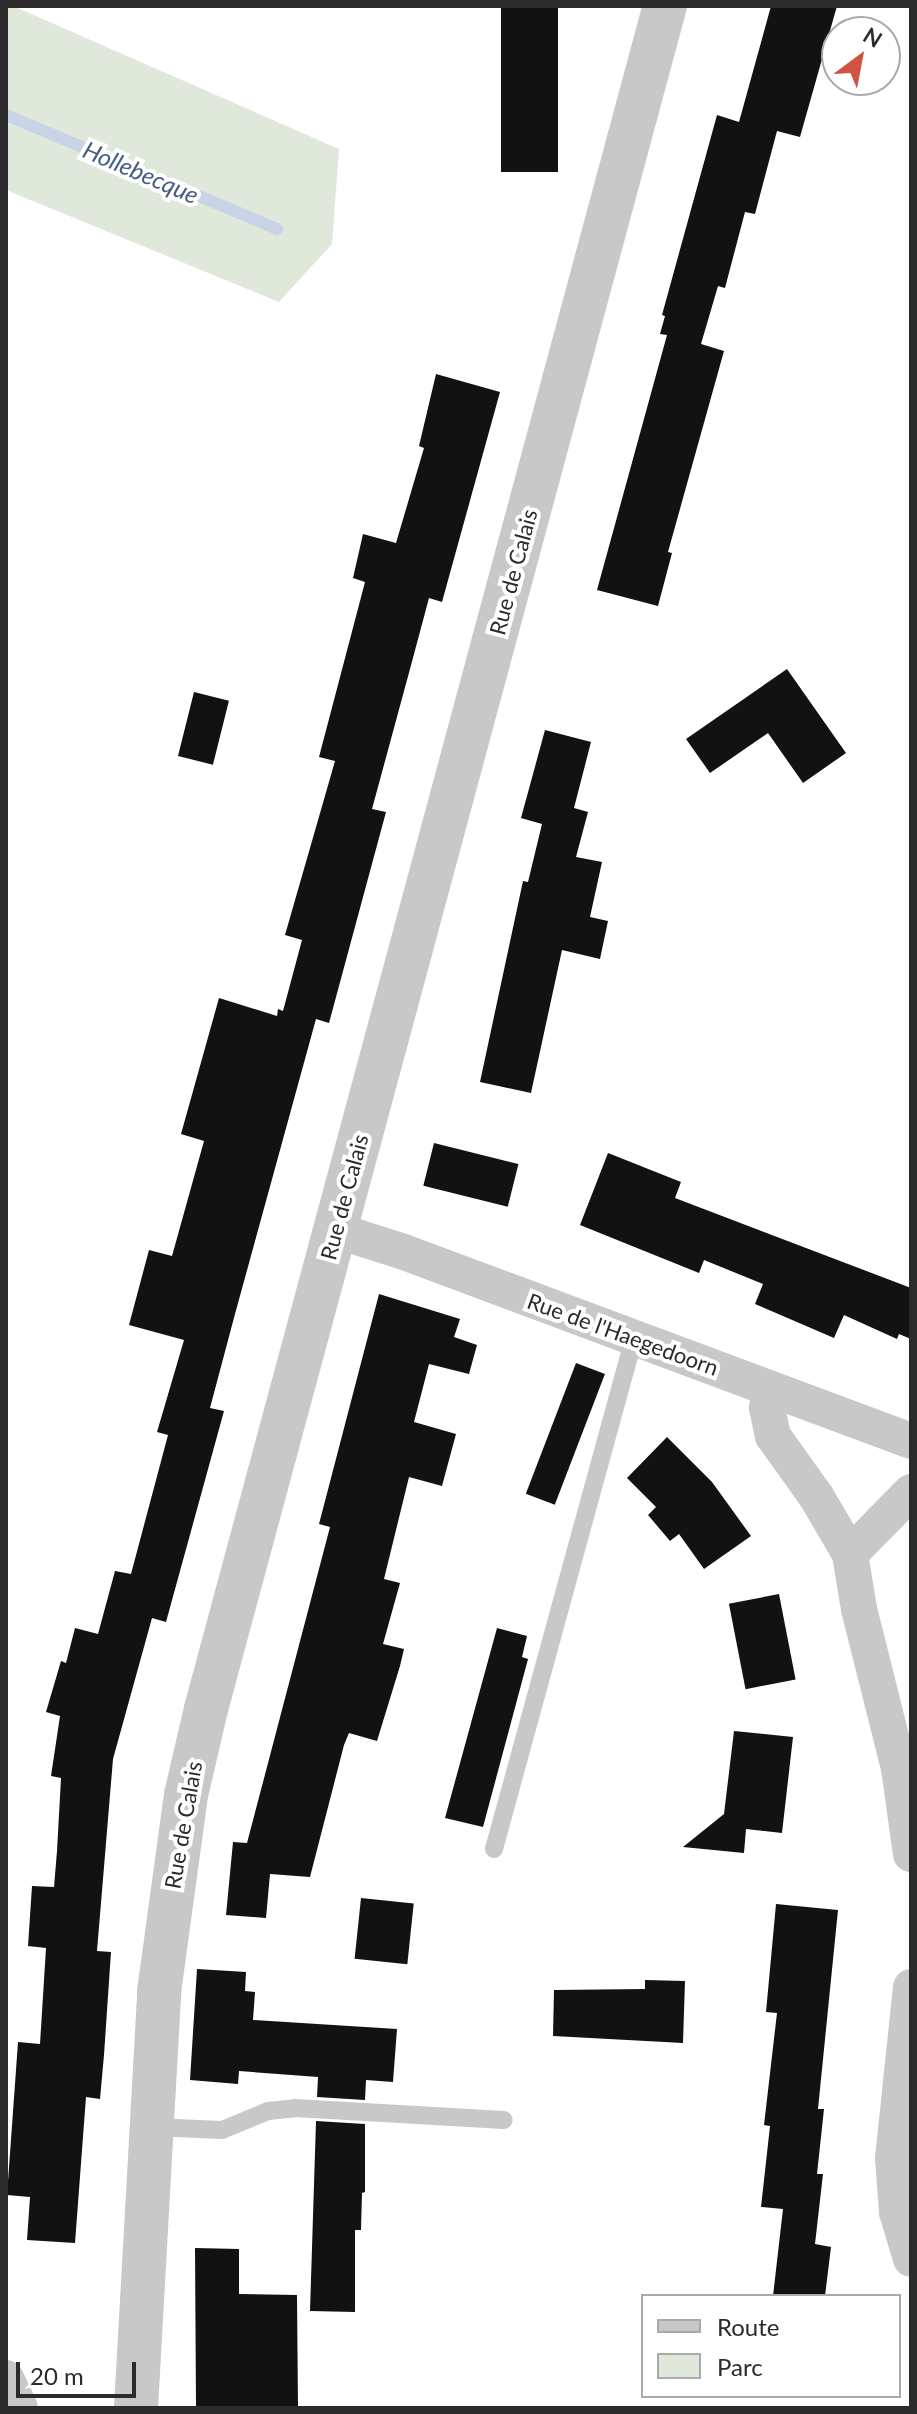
<!DOCTYPE html>
<html>
<head>
<meta charset="utf-8">
<style>
	body { margin:0 }
	#map { position:relative; width:917px; height:2414px; overflow:hidden; background:#fff; font-family:Lato,sans-serif }
	div>[style] { position:absolute }
	.green>* { inset:0; background:#dfe8da }
	.stream>* { height:12px; margin:-6px; padding:0 6px; transform-origin:6px; border-radius:6px; background:#c8d4e6 }
	.building>* { inset:0; background:#121212; transform-origin:0 0 }
	.service>* { height:18px; margin:-9px; padding:0 9px; transform-origin:9px; border-radius:9px; background:#c8c8c8 }
	.minor>* { height:36px; margin:-18px; padding:0 18px; transform-origin:18px; border-radius:18px; background:#c8c8c8 }
	.tertiary>* { height:44px; margin:-22px; padding:0 22px; transform-origin:22px; border-radius:22px; background:#c8c8c8 }
	span { translate:-50% -50%; white-space:nowrap; text-align:center; line-height:1.15; -webkit-text-stroke:8px #fff; paint-order:stroke }
	.street-label { font-size:22px; color:#2b2b2b }
	.water-label { font-size:24px; color:#435d83; font-style:italic }
	.frame { position:absolute; inset:0; border:8px solid #2b2b2b; pointer-events:none }
	.legend { position:absolute; left:641px; top:2294px; width:260px; height:104px; box-sizing:border-box; background:#fff; border:2px solid #aaa; margin:0; padding:10px 14px; list-style:none; font-size:24px; color:#2b2b2b }
	.legend li { display:flex; align-items:center; gap:16px; height:40px }
	.legend b { width:40px; border:2px solid #aaa }
	.north { position:absolute; left:821px; top:16px; width:80px; height:80px; box-sizing:border-box; background:#fff; border:2px solid #aaa; border-radius:50%; rotate:32deg; font-size:22px; font-weight:700; line-height:32px; text-align:center; color:#2b2b2b }
	.north::after { content:''; display:block; margin:auto; width:28px; height:36px; background:#d05340; clip-path:polygon(50% 0,100% 100%,50% 72%,0 100%) }
	.scale { position:absolute; left:16px; top:2362px; width:120px; height:36px; box-sizing:border-box; border:4px solid #2b2b2b; border-top:0; padding-left:10px; font-size:24px; line-height:28px; white-space:nowrap; color:#2b2b2b; -webkit-text-stroke:6px #fff; paint-order:stroke }
</style>
</head>
<body>
<div id="map">
	<div class="green">
		<i style="clip-path:polygon(6px 6px,13px 6px,339px 149px,332px 244px,279px 302px,6px 190px)"></i>
	</div>
	<div class="stream">
		<i style="left:6px;top:115px;width:294px;rotate:22.8deg"></i>
	</div>
	<div class="building">
		<i style="left:501px;top:6px;width:57px;height:166px"></i>
		<i style="clip-path:polygon(771px 6px,837px 6px,800px 137px,777px 131px,755px 214px,745px 212px,725px 288px,718px 286px,701px 344px,724px 351px,668px 552px,672px 553px,658px 606px,597px 590px,667px 335px,660px 334px,665px 316px,662px 315px,717px 115px,739px 122px)"></i>
		<i style="clip-path:polygon(436px 374px,500px 392px,442px 602px,429px 598px,410px 669px,372px 809px,386px 812px,329px 1023px,316px 1019px,235px 1314px,210px 1408px,224px 1411px,166px 1622px,152px 1618px,113px 1759px,97px 1951px,111px 1952px,104px 2055px,100px 2099px,86px 2097px,75px 2243px,27px 2240px,30px 2197px,7px 2195px,18px 2042px,40px 2044px,46px 1948px,28px 1946px,32px 1886px,54px 1887px,57px 1851px,61px 1778px,51px 1776px,60px 1716px,46px 1712px,61px 1661px,66px 1663px,75px 1628px,98px 1634px,115px 1571px,131px 1574px,168px 1435px,157px 1432px,184px 1340px,129px 1325px,149px 1250px,172px 1256px,204px 1141px,181px 1134px,219px 998px,277px 1016px,278px 1009px,283px 1011px,302px 940px,285px 935px,335px 761px,319px 757px,365px 582px,353px 578px,363px 534px,396px 543px,424px 448px,419px 446px)"></i>
		<i style="clip-path:polygon(787px 669px,846px 753px,803px 783px,768px 733px,710px 773px,686px 739px)"></i>
		<i style="left:194px;top:692px;width:36px;height:66px;rotate:14deg"></i>
		<i style="clip-path:polygon(545px 730px,591px 742px,574px 808px,588px 812px,576px 857px,602px 862px,590px 917px,608px 921px,600px 959px,562px 950px,531px 1093px,480px 1082px,523px 881px,528px 882px,542px 824px,521px 818px)"></i>
		<i style="left:434px;top:1143px;width:87px;height:44px;rotate:14deg"></i>
		<i style="clip-path:polygon(608px 1153px,681px 1182px,675px 1198px,911px 1288px,911px 1339px,899px 1334px,897px 1339px,844px 1315px,834px 1338px,755px 1304px,763px 1284px,704px 1260px,699px 1273px,580px 1225px)"></i>
		<i style="clip-path:polygon(379px 1294px,460px 1319px,454px 1337px,477px 1345px,469px 1374px,429px 1364px,414px 1422px,456px 1434px,442px 1486px,409px 1477px,384px 1579px,400px 1583px,383px 1644px,404px 1649px,400px 1666px,377px 1741px,349px 1733px,344px 1745px,310px 1877px,270px 1874px,266px 1918px,226px 1915px,233px 1842px,247px 1843px,330px 1527px,319px 1524px)"></i>
		<i style="left:576px;top:1363px;width:31px;height:140px;rotate:21deg"></i>
		<i style="clip-path:polygon(667px 1437px,712px 1482px,751px 1536px,704px 1569px,679px 1534px,670px 1541px,648px 1515px,656px 1507px,627px 1478px)"></i>
		<i style="left:779px;top:1594px;width:87px;height:51px;rotate:79deg"></i>
		<i style="clip-path:polygon(497px 1628px,527px 1636px,522px 1657px,528px 1659px,483px 1827px,445px 1818px)"></i>
		<i style="clip-path:polygon(734px 1731px,793px 1737px,782px 1833px,746px 1829px,744px 1853px,683px 1847px,724px 1814px)"></i>
		<i style="left:361px;top:1898px;width:53px;height:61px;rotate:6deg"></i>
		<i style="clip-path:polygon(776px 1904px,838px 1910px,818px 2109px,824px 2109px,817px 2174px,823px 2174px,815px 2244px,831px 2247px,825px 2296px,773px 2296px,783px 2209px,761px 2207px,770px 2126px,764px 2125px,777px 2013px,766px 2012px)"></i>
		<i style="clip-path:polygon(197px 1969px,246px 1972px,245px 1991px,255px 1992px,253px 2020px,397px 2029px,393px 2082px,366px 2080px,365px 2100px,317px 2097px,318px 2077px,239px 2071px,238px 2084px,190px 2080px)"></i>
		<i style="clip-path:polygon(645px 1980px,685px 1981px,683px 2043px,553px 2036px,554px 1990px,645px 1989px)"></i>
		<i style="clip-path:polygon(316px 2121px,365px 2124px,365px 2192px,362px 2193px,361px 2230px,355px 2230px,355px 2312px,310px 2311px)"></i>
		<i style="clip-path:polygon(195px 2248px,239px 2249px,239px 2294px,297px 2295px,298px 2408px,196px 2408px)"></i>
	</div>
	<div class="service">
		<i style="left:494px;top:1849px;width:530px;rotate:-74.68deg"></i>
		<i style="left:152px;top:2127px;width:70px;rotate:2.5deg"></i>
		<i style="left:222px;top:2130px;width:50px;rotate:-22.4deg"></i>
		<i style="left:268px;top:2111px;width:27px;rotate:-6deg"></i>
		<i style="left:295px;top:2108px;width:209px;rotate:3.3deg"></i>
	</div>
	<div class="minor">
		<i style="left:335px;top:1230px;width:72px;rotate:17.7deg"></i>
		<i style="left:404px;top:1252px;width:541px;rotate:20.44deg"></i>
		<i style="left:771px;top:1390px;width:18px;rotate:103deg"></i>
		<i style="left:767px;top:1408px;width:29px;rotate:78deg"></i>
		<i style="left:773px;top:1436px;width:74px;rotate:54.4deg"></i>
		<i style="left:816px;top:1496px;width:67px;rotate:59.6deg"></i>
		<i style="left:850px;top:1554px;width:56px;rotate:80.7deg"></i>
		<i style="left:859px;top:1609px;width:164px;rotate:75.9deg"></i>
		<i style="left:899px;top:1768px;width:87px;rotate:82.1deg"></i>
		<i style="left:850px;top:1554px;width:87px;rotate:-45.5deg"></i>
		<i style="left:911px;top:1987px;width:172px;rotate:96deg"></i>
		<i style="left:893px;top:2158px;width:54px;rotate:85.8deg"></i>
		<i style="left:897px;top:2212px;width:49px;rotate:73.4deg"></i>
		<i style="left:6px;top:2378px;width:33px;rotate:65deg"></i>
	</div>
	<div class="tertiary">
		<i style="left:136px;top:2408px;width:417px;rotate:-86.8deg"></i>
		<i style="left:159px;top:1992px;width:199px;rotate:-82.2deg"></i>
		<i style="left:186px;top:1795px;width:88px;rotate:-76.9deg"></i>
		<i style="left:206px;top:1709px;width:1764px;rotate:-74.92deg"></i>
	</div>
	<div class="street-label">
		<span style="left:513px;top:572px;rotate:-75deg">Rue de Calais</span>
		<span style="left:344px;top:1197px;rotate:-75deg">Rue de Calais</span>
		<span style="left:623px;top:1334px;rotate:20deg">Rue de l'Haegedoorn</span>
		<span style="left:183px;top:1825px;rotate:-80deg">Rue de Calais</span>
	</div>
	<div class="water-label">
		<span style="left:141px;top:172px;rotate:23deg">Hollebecque</span>
	</div>
	<div class="frame"></div>
	<ul class="legend">
	<li><b style="height:10px;background:#c8c8c8"></b>Route</li>
	<li><b style="height:22px;background:#dfe8da"></b>Parc</li>
	</ul>
	<div class="north">N</div>
	<div class="scale">20 m</div>
</div>
</body>
</html>
